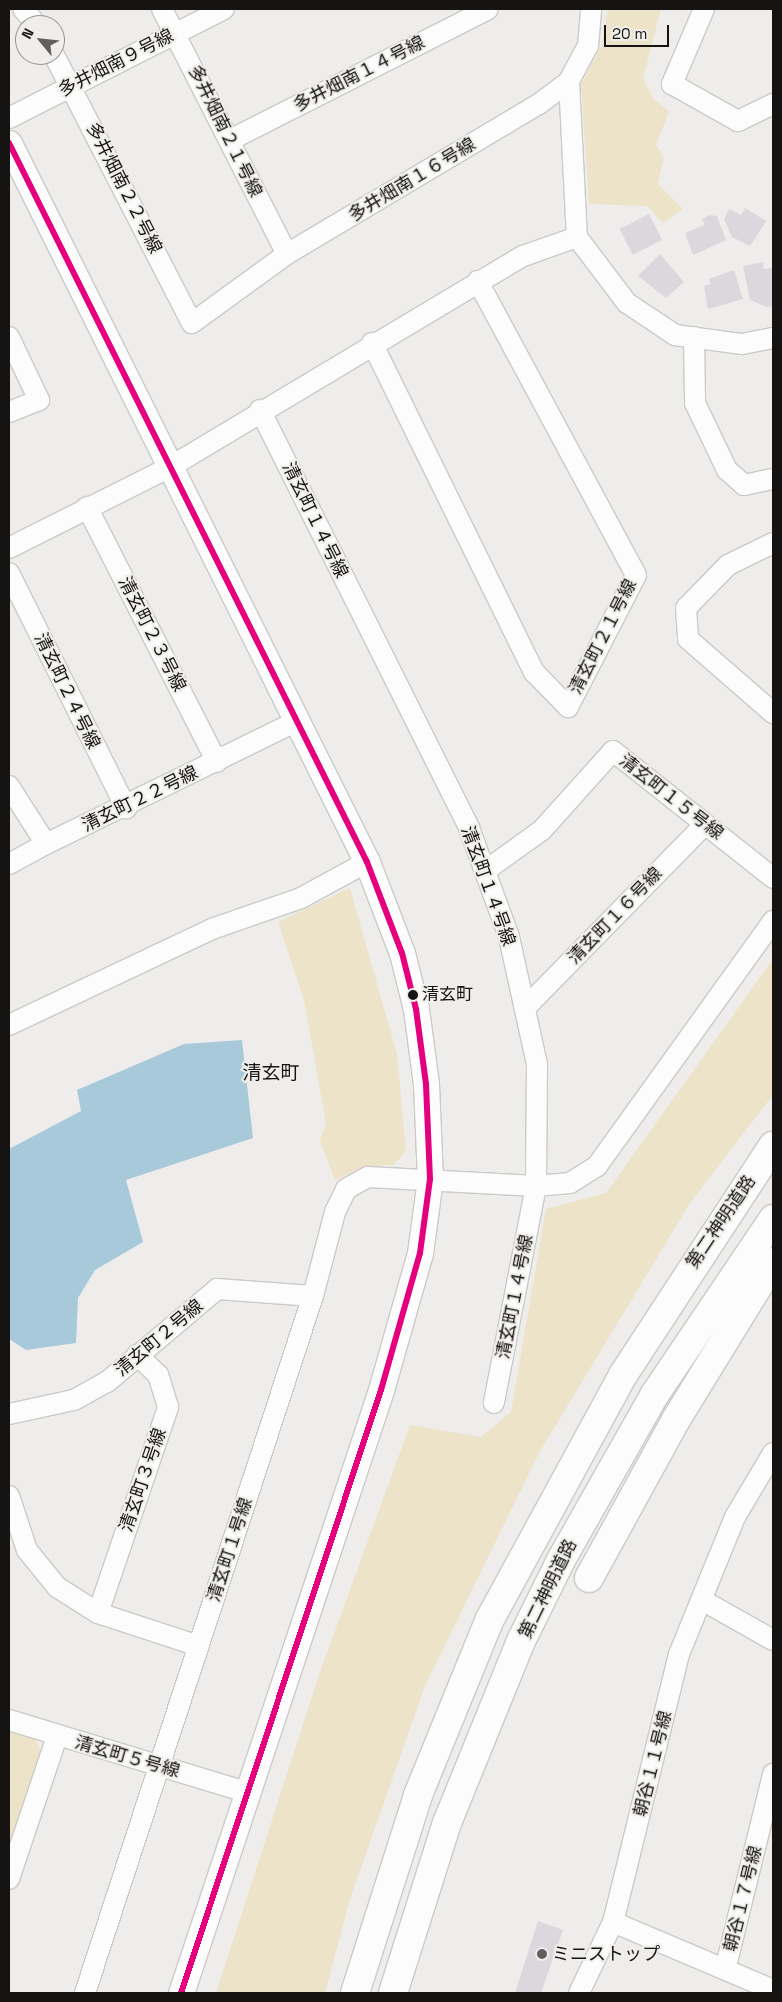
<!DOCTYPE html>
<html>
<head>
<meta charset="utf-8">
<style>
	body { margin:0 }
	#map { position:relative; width:782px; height:2002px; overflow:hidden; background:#eeedeb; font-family:"Space Grotesk","Noto Sans JP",sans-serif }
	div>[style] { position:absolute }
	.green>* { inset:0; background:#ece3c8 }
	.water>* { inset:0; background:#a7c9da }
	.building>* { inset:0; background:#dad7dd; transform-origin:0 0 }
	.roads { filter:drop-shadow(1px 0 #cacac8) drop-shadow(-1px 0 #cacac8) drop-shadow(0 1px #cacac8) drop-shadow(0 -1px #cacac8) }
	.minor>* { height:20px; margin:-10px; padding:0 10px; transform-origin:10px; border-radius:10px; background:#fcfcfc }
	.tertiary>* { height:25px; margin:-12.5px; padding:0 12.5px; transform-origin:12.5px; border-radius:12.5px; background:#fcfcfc }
	.motorway>* { height:28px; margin:-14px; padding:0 14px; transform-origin:14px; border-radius:14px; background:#fcfcfc }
	.bus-1>* { height:6px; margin:-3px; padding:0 3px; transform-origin:3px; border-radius:3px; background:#e5007d }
	.dots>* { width:14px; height:14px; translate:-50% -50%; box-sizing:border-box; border:2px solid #efeeea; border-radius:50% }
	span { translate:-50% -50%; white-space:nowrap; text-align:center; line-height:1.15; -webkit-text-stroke:4px #efeeea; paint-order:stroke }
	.bus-label { font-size:17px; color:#151413 }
	.left { translate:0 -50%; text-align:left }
	.street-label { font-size:18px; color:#151413 }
	.poi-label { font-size:18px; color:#151413 }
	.neighbourhood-label { font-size:19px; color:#151413 }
	.frame { position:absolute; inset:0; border:10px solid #151413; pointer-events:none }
	.north { position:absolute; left:15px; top:15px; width:50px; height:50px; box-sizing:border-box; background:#efeeea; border:1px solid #989794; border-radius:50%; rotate:298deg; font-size:14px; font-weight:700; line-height:20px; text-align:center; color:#151413 }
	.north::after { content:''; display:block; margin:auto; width:18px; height:22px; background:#61605f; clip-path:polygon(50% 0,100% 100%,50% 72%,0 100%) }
	.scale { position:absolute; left:604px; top:25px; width:65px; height:22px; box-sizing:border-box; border:2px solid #151413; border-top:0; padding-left:6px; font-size:15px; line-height:18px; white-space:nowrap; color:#151413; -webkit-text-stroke:4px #efeeea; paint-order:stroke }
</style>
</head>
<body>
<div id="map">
	<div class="green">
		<i style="clip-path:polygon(608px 9px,661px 9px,643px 78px,652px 97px,669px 112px,656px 145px,664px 157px,658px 184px,683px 209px,663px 223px,647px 206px,589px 204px,581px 84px,602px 45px)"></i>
		<i style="clip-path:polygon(350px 888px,397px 1054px,406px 1151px,394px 1165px,365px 1166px,335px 1180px,320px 1141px,326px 1123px,304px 1000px,278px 922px)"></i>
		<i style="clip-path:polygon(773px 959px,773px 1095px,690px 1203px,539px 1453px,425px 1686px,350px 1899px,325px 1993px,216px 1993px,320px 1672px,410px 1425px,481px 1437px,511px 1412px,546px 1209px,606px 1193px)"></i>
		<i style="clip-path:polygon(9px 1729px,33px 1736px,41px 1751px,9px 1845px)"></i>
	</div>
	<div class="water">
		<i style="clip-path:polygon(242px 1040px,253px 1138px,126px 1180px,143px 1242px,95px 1270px,78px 1298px,76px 1343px,26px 1350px,9px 1339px,9px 1149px,81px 1111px,77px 1090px,184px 1044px)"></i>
	</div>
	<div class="building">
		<i style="clip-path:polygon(745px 208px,766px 221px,750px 246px,732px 237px,724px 219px,729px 209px,741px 215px)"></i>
		<i style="left:649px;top:214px;width:29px;height:33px;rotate:63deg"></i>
		<i style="clip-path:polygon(710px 215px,717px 216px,726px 240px,693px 255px,685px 233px,705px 225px,702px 219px)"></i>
		<i style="clip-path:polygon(660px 254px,684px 282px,666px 298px,638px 276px)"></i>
		<i style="clip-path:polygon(763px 262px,764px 269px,773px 268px,773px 306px,767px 307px,750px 300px,743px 266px)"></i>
		<i style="clip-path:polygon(734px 270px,743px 299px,708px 309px,704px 286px,711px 284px,709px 279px)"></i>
		<i style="clip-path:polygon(538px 1921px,563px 1930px,541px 1993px,515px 1993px)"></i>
	</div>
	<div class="roads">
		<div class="minor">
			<i style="left:23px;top:9px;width:21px;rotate:49deg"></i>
			<i style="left:162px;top:9px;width:275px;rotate:63deg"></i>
			<i style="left:704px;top:9px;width:82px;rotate:113.1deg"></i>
			<i style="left:672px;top:84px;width:76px;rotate:29.3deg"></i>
			<i style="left:738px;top:121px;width:39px;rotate:-26deg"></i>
			<i style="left:54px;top:55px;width:301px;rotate:62.8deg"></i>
			<i style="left:192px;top:323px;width:117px;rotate:-36deg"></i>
			<i style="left:287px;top:254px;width:293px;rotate:-30.8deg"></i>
			<i style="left:539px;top:104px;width:38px;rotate:-37deg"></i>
			<i style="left:569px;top:81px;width:40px;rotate:-62deg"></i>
			<i style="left:588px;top:46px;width:37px;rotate:-85deg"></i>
			<i style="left:569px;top:81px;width:156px;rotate:87.1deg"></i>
			<i style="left:9px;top:118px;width:241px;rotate:-26.9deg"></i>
			<i style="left:230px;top:140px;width:289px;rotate:-26.9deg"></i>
			<i style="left:9px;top:337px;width:70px;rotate:64.5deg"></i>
			<i style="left:39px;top:400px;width:32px;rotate:158deg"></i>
			<i style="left:694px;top:337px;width:66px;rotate:89.1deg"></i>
			<i style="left:695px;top:403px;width:74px;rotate:64.5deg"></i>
			<i style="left:727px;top:470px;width:23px;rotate:41deg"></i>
			<i style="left:744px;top:485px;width:30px;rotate:-12deg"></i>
			<i style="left:372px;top:343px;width:367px;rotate:63.8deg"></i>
			<i style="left:534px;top:672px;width:49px;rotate:45.8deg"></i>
			<i style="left:568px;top:707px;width:148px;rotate:-62.7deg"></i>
			<i style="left:636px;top:575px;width:334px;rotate:-118.3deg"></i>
			<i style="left:260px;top:410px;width:467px;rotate:63.4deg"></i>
			<i style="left:469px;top:828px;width:116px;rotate:69.8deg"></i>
			<i style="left:509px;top:937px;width:130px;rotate:77.6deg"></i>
			<i style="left:537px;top:1064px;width:122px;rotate:90.5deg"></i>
			<i style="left:536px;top:1186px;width:221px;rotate:101deg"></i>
			<i style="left:87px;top:507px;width:286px;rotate:63deg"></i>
			<i style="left:773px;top:543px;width:50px;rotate:153.9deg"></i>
			<i style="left:728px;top:565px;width:60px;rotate:134.3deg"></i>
			<i style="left:686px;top:608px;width:31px;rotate:86deg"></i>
			<i style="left:688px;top:639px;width:113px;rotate:41deg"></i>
			<i style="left:9px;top:548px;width:180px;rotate:-26.7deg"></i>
			<i style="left:170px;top:467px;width:411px;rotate:-30.9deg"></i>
			<i style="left:523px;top:256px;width:57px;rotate:-19.4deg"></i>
			<i style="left:577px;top:237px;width:83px;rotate:52.9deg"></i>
			<i style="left:627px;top:303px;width:58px;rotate:33.7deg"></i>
			<i style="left:675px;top:335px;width:68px;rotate:7.7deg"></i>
			<i style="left:742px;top:344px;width:32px;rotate:-11deg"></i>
			<i style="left:9px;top:573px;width:263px;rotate:63.5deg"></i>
			<i style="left:9px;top:786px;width:69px;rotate:57.5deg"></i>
			<i style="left:46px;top:844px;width:277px;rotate:-26.1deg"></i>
			<i style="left:9px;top:864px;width:42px;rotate:-28.4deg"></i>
			<i style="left:485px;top:871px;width:70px;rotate:-35.7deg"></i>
			<i style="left:542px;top:830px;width:106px;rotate:-48.1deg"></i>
			<i style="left:613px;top:751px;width:204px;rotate:38.4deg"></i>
			<i style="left:525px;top:1008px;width:257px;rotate:-45.6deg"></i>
			<i style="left:9px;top:1025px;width:225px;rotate:-25.3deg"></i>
			<i style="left:212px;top:929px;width:94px;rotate:-19.2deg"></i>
			<i style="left:301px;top:898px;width:75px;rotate:-28.6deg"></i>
			<i style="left:9px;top:1414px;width:66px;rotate:-12.2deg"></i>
			<i style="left:74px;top:1400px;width:38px;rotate:-29deg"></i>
			<i style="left:107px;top:1382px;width:144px;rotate:-40.2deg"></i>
			<i style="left:217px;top:1289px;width:96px;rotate:4.2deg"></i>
			<i style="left:773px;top:1453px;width:74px;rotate:120.7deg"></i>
			<i style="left:735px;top:1517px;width:148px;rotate:112.2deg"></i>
			<i style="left:679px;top:1654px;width:276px;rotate:103.8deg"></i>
			<i style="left:613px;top:1922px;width:174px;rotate:23deg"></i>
			<i style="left:9px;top:1496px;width:57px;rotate:71.6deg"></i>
			<i style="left:27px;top:1550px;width:48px;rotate:51deg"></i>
			<i style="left:57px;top:1587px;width:49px;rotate:32.4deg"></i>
			<i style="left:98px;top:1613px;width:106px;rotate:18.1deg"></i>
			<i style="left:702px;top:1600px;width:81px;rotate:29.4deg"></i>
			<i style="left:98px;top:1613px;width:218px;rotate:-71.2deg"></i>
			<i style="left:168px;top:1407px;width:34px;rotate:-107deg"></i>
			<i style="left:158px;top:1375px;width:29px;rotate:-136deg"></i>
			<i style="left:9px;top:1720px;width:248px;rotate:16.9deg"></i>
			<i style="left:9px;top:1879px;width:151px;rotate:-71.4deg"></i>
			<i style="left:726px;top:1966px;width:198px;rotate:-76.2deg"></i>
			<i style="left:85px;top:1993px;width:733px;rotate:-71.89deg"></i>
			<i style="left:313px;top:1296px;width:87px;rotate:-75.3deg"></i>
			<i style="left:335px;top:1212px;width:25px;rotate:-64deg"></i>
			<i style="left:346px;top:1189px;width:25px;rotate:-29deg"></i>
			<i style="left:368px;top:1177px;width:168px;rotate:3.1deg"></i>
			<i style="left:536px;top:1186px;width:34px;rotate:-5deg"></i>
			<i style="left:570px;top:1183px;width:32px;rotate:-32deg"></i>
			<i style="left:597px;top:1166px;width:302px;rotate:-54.3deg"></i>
			<i style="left:579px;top:1993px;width:79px;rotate:-64.4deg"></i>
		</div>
		<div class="tertiary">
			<i style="left:9px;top:143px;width:803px;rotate:63.53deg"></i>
			<i style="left:367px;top:862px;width:97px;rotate:69deg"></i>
			<i style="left:402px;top:953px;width:58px;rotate:76deg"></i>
			<i style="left:416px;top:1009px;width:76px;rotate:82.4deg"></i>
			<i style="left:426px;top:1084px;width:95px;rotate:87.6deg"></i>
			<i style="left:430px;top:1179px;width:75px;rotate:97.7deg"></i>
			<i style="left:420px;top:1253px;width:142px;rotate:105.9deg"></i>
			<i style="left:381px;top:1390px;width:635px;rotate:108.35deg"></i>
		</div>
		<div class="motorway">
			<i style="left:589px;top:1578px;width:183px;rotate:-61.2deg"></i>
			<i style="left:677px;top:1418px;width:183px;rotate:-58.4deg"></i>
			<i style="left:355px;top:1993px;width:208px;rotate:-72.3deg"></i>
			<i style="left:418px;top:1795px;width:190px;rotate:-67.8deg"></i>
			<i style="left:490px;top:1619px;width:278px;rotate:-61.4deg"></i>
			<i style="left:623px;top:1375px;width:274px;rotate:-56.8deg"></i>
			<i style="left:393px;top:1993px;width:178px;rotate:-72.4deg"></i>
			<i style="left:447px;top:1823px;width:196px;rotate:-67.9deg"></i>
			<i style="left:521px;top:1641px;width:90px;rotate:-63.7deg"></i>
			<i style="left:561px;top:1560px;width:191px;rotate:-60.5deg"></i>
			<i style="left:655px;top:1394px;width:211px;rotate:-56deg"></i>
		</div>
	</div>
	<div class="bus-1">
		<i style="left:9px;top:143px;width:803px;rotate:63.53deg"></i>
		<i style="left:367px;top:862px;width:97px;rotate:69deg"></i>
		<i style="left:402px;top:953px;width:58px;rotate:76deg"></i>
		<i style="left:416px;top:1009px;width:76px;rotate:82.4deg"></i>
		<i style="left:426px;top:1084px;width:95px;rotate:87.6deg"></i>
		<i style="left:430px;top:1179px;width:75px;rotate:97.7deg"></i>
		<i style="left:420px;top:1253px;width:142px;rotate:105.9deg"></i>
		<i style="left:381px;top:1390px;width:635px;rotate:108.35deg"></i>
	</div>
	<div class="dots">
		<i style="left:413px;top:995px;background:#151413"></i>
		<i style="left:542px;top:1954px;background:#61605f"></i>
	</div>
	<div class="bus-label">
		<span class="left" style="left:422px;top:995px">清玄町</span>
	</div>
	<div class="street-label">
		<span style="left:116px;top:63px;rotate:-27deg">多井畑南９号線</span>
		<span style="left:359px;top:74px;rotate:-27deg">多井畑南１４号線</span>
		<span style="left:225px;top:131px;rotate:64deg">多井畑南２１号線</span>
		<span style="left:412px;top:180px;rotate:-31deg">多井畑南１６号線</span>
		<span style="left:124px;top:188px;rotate:63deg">多井畑南２２号線</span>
		<span style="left:315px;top:520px;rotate:64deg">清玄町１４号線</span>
		<span style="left:152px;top:634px;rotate:63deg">清玄町２３号線</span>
		<span style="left:603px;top:637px;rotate:-63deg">清玄町２１号線</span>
		<span style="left:67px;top:691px;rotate:64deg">清玄町２４号線</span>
		<span style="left:671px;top:797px;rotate:38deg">清玄町１５号線</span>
		<span style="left:140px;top:799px;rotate:-26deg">清玄町２２号線</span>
		<span style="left:488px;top:886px;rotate:70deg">清玄町１４号線</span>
		<span style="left:615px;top:916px;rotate:-46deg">清玄町１６号線</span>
		<span style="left:721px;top:1222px;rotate:-56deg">第二神明道路</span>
		<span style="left:515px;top:1297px;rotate:-79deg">清玄町１４号線</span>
		<span style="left:159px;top:1338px;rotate:-40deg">清玄町２号線</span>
		<span style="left:143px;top:1480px;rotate:-71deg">清玄町３号線</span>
		<span style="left:230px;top:1550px;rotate:-72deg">清玄町１号線</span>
		<span style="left:548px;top:1589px;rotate:-64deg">第二神明道路</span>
		<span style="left:127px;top:1757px;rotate:16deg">清玄町５号線</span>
		<span style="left:653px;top:1764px;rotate:-76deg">朝谷１１号線</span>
		<span style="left:743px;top:1899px;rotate:-76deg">朝谷１７号線</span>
	</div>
	<div class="poi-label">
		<span class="left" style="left:552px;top:1954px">ミニストップ</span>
	</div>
	<div class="neighbourhood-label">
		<span style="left:271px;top:1073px">清玄町</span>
	</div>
	<div class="frame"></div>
	<div class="north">N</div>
	<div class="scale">20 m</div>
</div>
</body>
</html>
